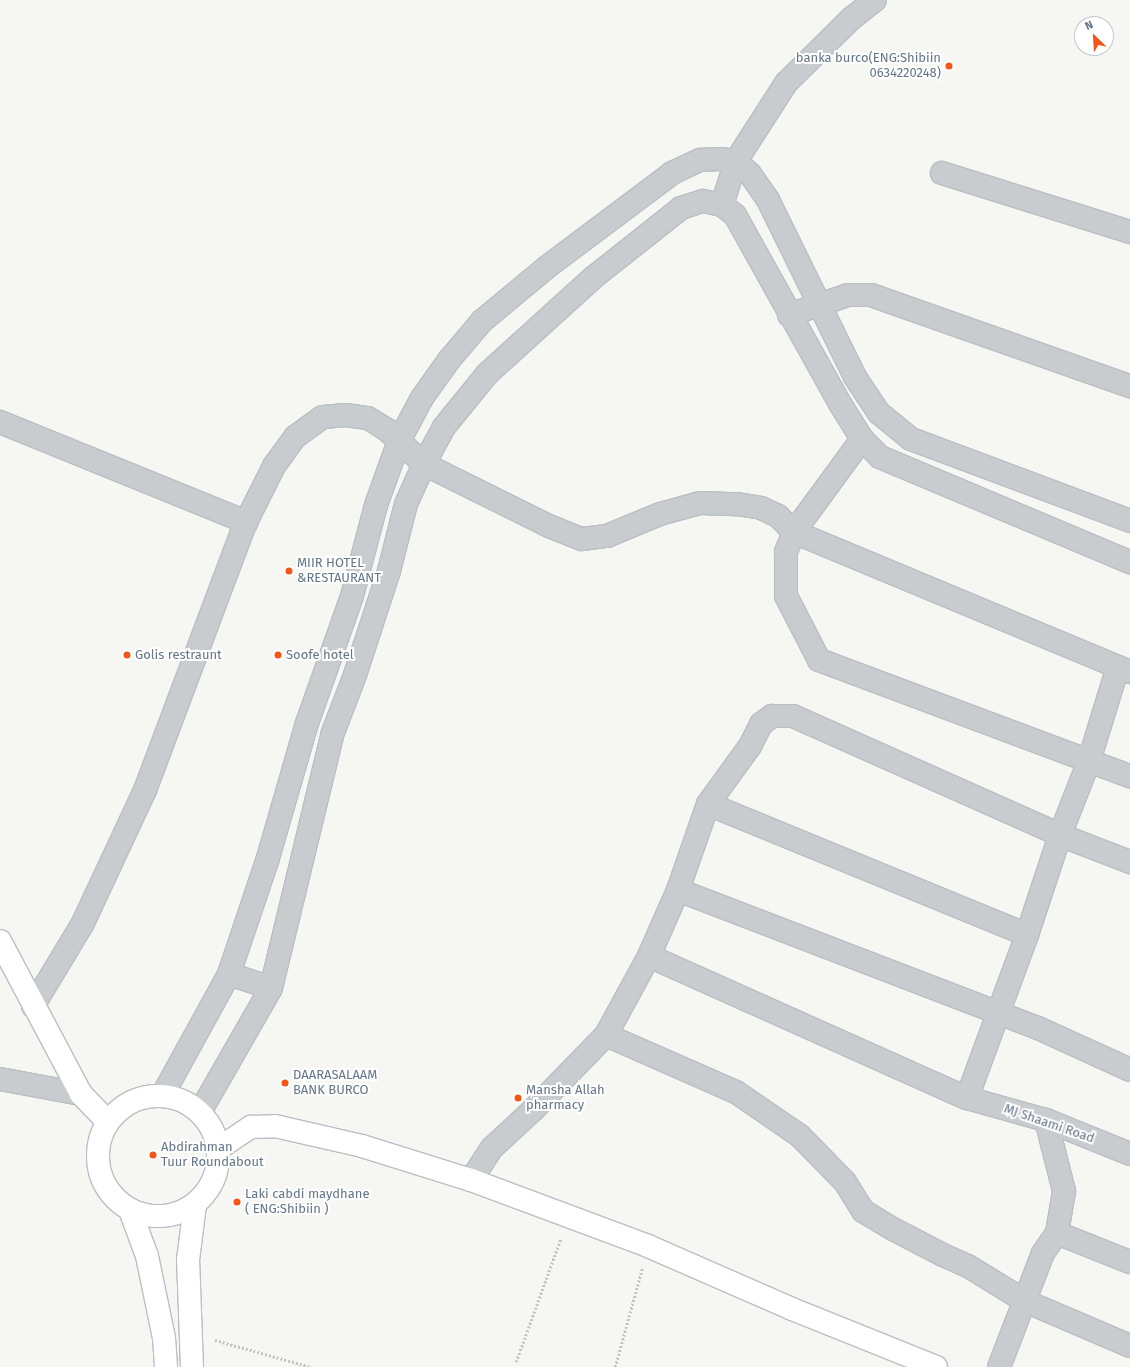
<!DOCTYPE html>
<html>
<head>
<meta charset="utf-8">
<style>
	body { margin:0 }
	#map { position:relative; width:1130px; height:1367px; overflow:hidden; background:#f6f7f3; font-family:"Fira Sans",sans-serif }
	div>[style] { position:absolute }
	.path>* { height:2.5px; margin-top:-1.25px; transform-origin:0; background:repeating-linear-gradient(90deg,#c2c3c5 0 2px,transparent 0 4px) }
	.roads { filter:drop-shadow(1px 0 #babfc4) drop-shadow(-1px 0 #babfc4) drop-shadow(0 1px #babfc4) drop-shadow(0 -1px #babfc4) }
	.minor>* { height:22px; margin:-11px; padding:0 11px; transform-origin:11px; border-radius:11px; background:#c9cccf }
	.tertiary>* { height:22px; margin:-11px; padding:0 11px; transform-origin:11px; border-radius:11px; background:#c9cccf }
	.secondary>* { height:22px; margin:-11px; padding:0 11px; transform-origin:11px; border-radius:11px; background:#fff }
	.trunk>* { height:22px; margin:-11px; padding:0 11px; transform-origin:11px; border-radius:11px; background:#fff }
	.trunk>.ring { margin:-11px; padding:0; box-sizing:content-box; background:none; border:22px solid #fff; border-radius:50% }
	.dots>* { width:11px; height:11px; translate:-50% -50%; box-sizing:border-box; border:2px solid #fff; border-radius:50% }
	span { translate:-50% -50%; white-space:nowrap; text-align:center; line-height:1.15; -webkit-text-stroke:4px #fff; paint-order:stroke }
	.poi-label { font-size:13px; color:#637587 }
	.right { translate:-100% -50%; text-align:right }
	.left { translate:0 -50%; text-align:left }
	.street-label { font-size:13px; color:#637587 }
	.north { position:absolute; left:1074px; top:16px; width:40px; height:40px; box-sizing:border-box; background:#fff; border:1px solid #c1c8cf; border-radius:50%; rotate:335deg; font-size:11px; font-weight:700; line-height:16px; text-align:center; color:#637587 }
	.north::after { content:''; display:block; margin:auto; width:14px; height:18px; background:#f35616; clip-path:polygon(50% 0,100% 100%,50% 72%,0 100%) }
</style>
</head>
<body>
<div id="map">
	<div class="path">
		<i style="left:215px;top:1340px;width:100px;rotate:15.7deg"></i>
		<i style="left:516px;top:1362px;width:132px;rotate:-70.1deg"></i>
		<i style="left:615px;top:1367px;width:102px;rotate:-74.6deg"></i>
	</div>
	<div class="roads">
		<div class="minor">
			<i style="left:942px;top:173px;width:197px;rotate:17.4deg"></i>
			<i style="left:789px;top:315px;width:62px;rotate:-18.7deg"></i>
			<i style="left:848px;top:295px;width:23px"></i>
			<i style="left:871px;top:295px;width:275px;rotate:19.4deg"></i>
			<i style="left:0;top:422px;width:266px;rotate:22.1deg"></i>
			<i style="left:862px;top:439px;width:115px;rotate:126.2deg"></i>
			<i style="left:794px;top:532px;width:22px;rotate:112deg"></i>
			<i style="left:786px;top:552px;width:44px;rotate:90deg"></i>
			<i style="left:786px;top:596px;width:72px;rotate:62.7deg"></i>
			<i style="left:819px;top:660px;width:332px;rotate:20.5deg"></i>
			<i style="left:708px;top:804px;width:345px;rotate:22.3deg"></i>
			<i style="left:678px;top:890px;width:386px;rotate:21deg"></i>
			<i style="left:1038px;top:1028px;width:101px;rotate:24.5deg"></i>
			<i style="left:649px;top:956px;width:348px;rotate:24.1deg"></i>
			<i style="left:967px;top:1098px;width:82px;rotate:15.6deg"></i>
			<i style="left:1046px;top:1120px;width:91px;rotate:22deg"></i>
			<i style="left:33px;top:1006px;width:97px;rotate:-58.9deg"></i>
			<i style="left:83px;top:923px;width:147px;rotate:-65deg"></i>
			<i style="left:145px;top:790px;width:286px;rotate:-69.4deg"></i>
			<i style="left:246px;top:522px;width:63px;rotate:-63.4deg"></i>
			<i style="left:274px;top:466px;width:36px;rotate:-54deg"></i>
			<i style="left:295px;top:437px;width:34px;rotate:-36deg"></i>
			<i style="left:323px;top:417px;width:23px;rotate:-5deg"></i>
			<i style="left:346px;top:415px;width:22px;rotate:8deg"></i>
			<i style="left:368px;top:418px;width:22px;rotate:32deg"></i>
			<i style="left:387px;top:430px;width:50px;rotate:42.6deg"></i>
			<i style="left:424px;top:464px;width:140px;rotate:26.4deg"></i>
			<i style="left:549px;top:526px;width:35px;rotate:22deg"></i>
			<i style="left:582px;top:539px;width:25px;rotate:-7deg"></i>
			<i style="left:607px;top:536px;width:57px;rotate:-22.5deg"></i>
			<i style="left:660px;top:514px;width:41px;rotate:-15.4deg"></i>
			<i style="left:700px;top:503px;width:37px;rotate:2deg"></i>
			<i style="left:737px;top:504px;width:24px;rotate:9deg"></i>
			<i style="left:761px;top:508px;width:19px;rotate:25deg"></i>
			<i style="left:778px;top:516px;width:23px;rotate:45deg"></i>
			<i style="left:794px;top:532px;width:364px;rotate:22.6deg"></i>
			<i style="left:606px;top:1035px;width:142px;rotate:23.7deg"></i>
			<i style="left:736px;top:1092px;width:78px;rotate:34.5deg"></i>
			<i style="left:800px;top:1136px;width:64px;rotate:45.6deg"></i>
			<i style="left:845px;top:1182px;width:34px;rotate:58deg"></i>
			<i style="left:863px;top:1211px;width:37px;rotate:31deg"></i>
			<i style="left:895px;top:1230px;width:54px;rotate:27.5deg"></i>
			<i style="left:943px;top:1255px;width:27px;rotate:24deg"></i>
			<i style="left:968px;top:1266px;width:67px;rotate:31.6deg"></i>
			<i style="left:1025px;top:1301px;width:114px;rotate:23.2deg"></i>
			<i style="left:0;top:1079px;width:82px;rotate:10.5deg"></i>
			<i style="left:967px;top:1098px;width:174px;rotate:-69.8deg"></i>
			<i style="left:1027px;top:935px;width:105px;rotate:-71.7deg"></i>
			<i style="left:1060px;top:835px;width:79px;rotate:-68.6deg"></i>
			<i style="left:1089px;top:761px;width:98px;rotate:-72.9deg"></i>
			<i style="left:471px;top:1180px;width:38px;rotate:-57deg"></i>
			<i style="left:492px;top:1148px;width:57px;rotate:-42.9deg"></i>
			<i style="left:534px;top:1109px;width:103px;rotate:-45.8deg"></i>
			<i style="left:606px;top:1035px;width:90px;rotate:-61.4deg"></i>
			<i style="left:649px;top:956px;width:72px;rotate:-66.3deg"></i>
			<i style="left:678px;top:890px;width:91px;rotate:-70.8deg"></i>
			<i style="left:708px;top:804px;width:72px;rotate:-54.1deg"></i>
			<i style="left:750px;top:746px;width:25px;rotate:-63deg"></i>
			<i style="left:761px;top:724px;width:14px;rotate:-36deg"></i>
			<i style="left:772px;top:716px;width:21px"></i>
			<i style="left:793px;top:716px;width:292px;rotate:24deg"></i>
			<i style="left:1060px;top:835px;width:75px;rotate:21.1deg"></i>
			<i style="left:1057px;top:1233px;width:79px;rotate:21.7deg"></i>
			<i style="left:999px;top:1367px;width:122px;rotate:-68.9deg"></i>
			<i style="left:1043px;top:1253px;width:24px;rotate:-55deg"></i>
			<i style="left:1057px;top:1233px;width:43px;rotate:-80.5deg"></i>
			<i style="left:1064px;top:1191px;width:73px;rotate:-104.2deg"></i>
		</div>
		<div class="tertiary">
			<i style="left:722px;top:205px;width:46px;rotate:-72.3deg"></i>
			<i style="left:736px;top:161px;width:93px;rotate:-57.3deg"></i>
			<i style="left:786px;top:83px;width:93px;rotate:-44.6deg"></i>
			<i style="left:852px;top:18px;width:29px;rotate:-38deg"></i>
			<i style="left:229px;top:974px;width:44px;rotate:18.4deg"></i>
			<i style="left:162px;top:1096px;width:139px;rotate:-61.2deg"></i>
			<i style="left:229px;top:974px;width:122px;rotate:-71.4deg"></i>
			<i style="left:268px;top:858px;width:137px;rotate:-73.9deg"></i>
			<i style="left:306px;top:726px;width:138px;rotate:-70.5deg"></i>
			<i style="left:352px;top:596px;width:94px;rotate:-75.2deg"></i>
			<i style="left:376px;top:505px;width:68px;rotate:-70.2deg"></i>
			<i style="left:399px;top:441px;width:49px;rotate:-61.9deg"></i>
			<i style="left:422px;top:398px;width:47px;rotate:-54.6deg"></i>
			<i style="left:449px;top:360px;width:51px;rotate:-49.8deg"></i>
			<i style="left:482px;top:321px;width:85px;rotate:-39.7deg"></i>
			<i style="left:547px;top:267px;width:156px;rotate:-36.9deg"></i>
			<i style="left:672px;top:173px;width:31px;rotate:-25deg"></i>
			<i style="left:700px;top:160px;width:20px;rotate:-3deg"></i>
			<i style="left:720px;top:159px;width:16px;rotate:7deg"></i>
			<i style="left:736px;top:161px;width:19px;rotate:43deg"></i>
			<i style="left:750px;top:174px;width:32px;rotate:55deg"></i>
			<i style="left:768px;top:200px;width:197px;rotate:63.8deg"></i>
			<i style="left:855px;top:377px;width:43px;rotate:56.3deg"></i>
			<i style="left:879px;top:413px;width:41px;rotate:39.1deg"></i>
			<i style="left:911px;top:439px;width:234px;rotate:20.5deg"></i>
			<i style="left:200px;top:1112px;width:143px;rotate:-60.2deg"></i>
			<i style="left:271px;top:988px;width:260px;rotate:-76.4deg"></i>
			<i style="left:332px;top:735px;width:64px;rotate:-69deg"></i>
			<i style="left:355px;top:675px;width:109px;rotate:-71.9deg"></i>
			<i style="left:389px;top:571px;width:69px;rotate:-75.8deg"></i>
			<i style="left:406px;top:504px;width:44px;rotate:-65.8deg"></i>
			<i style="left:424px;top:464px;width:42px;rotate:-61.6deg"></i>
			<i style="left:444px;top:427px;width:68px;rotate:-50.9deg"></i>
			<i style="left:487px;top:374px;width:144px;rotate:-42.2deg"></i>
			<i style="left:594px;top:277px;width:111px;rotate:-38.4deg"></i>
			<i style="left:681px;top:208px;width:23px;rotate:-18deg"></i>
			<i style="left:703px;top:201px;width:19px;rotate:12deg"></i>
			<i style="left:722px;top:205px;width:16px;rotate:38deg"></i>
			<i style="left:735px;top:215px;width:214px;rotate:60.9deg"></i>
			<i style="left:839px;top:402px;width:44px;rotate:58.1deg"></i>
			<i style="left:862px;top:439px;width:25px;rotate:45deg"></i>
			<i style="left:880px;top:457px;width:271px;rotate:22.8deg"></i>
		</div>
		<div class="secondary">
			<i style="left:218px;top:1149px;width:40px;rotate:-34deg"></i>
			<i style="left:251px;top:1127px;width:24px;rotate:-2deg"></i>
			<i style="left:275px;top:1126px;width:89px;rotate:12.9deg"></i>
			<i style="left:362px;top:1146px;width:114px;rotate:17.3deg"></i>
			<i style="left:471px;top:1180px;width:189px;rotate:20.4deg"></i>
			<i style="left:648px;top:1246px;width:157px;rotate:23.6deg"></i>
			<i style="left:792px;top:1309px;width:155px;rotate:21.9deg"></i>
		</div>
		<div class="trunk">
			<i style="left:0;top:941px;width:173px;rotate:62.1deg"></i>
			<i style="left:81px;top:1094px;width:39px;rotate:46deg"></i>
			<i class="ring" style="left:98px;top:1096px;width:98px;height:98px"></i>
			<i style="left:130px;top:1210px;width:49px;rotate:69.7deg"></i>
			<i style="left:147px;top:1256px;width:84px;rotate:78.3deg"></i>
			<i style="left:164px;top:1338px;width:29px;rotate:86deg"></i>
			<i style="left:192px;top:1367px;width:107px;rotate:-92.1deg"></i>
			<i style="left:188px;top:1260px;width:55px;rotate:-82.7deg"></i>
		</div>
	</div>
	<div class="dots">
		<i style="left:949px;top:66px;background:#f35616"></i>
		<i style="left:289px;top:571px;background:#f35616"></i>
		<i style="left:127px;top:655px;background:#f35616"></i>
		<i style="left:278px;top:655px;background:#f35616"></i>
		<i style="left:285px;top:1083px;background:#f35616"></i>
		<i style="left:518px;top:1098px;background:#f35616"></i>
		<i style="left:153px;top:1155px;background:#f35616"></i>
		<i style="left:237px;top:1202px;background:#f35616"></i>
	</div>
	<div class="poi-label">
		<span class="right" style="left:941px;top:66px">banka burco(ENG:Shibiin<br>0634220248)</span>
		<span class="left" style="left:297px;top:571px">MIIR HOTEL<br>&amp;RESTAURANT</span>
		<span class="left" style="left:135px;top:655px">Golis restraunt</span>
		<span class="left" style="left:286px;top:655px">Soofe hotel</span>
		<span class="left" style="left:293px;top:1083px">DAARASALAAM<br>BANK BURCO</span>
		<span class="left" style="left:526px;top:1098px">Mansha Allah<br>pharmacy</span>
		<span class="left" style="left:161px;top:1155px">Abdirahman<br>Tuur Roundabout</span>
		<span class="left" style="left:245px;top:1202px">Laki cabdi maydhane<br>( ENG:Shibiin )</span>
	</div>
	<div class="street-label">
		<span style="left:1049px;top:1124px;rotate:19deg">MJ Shaami Road</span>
	</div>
	<div class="north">N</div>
</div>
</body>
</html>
